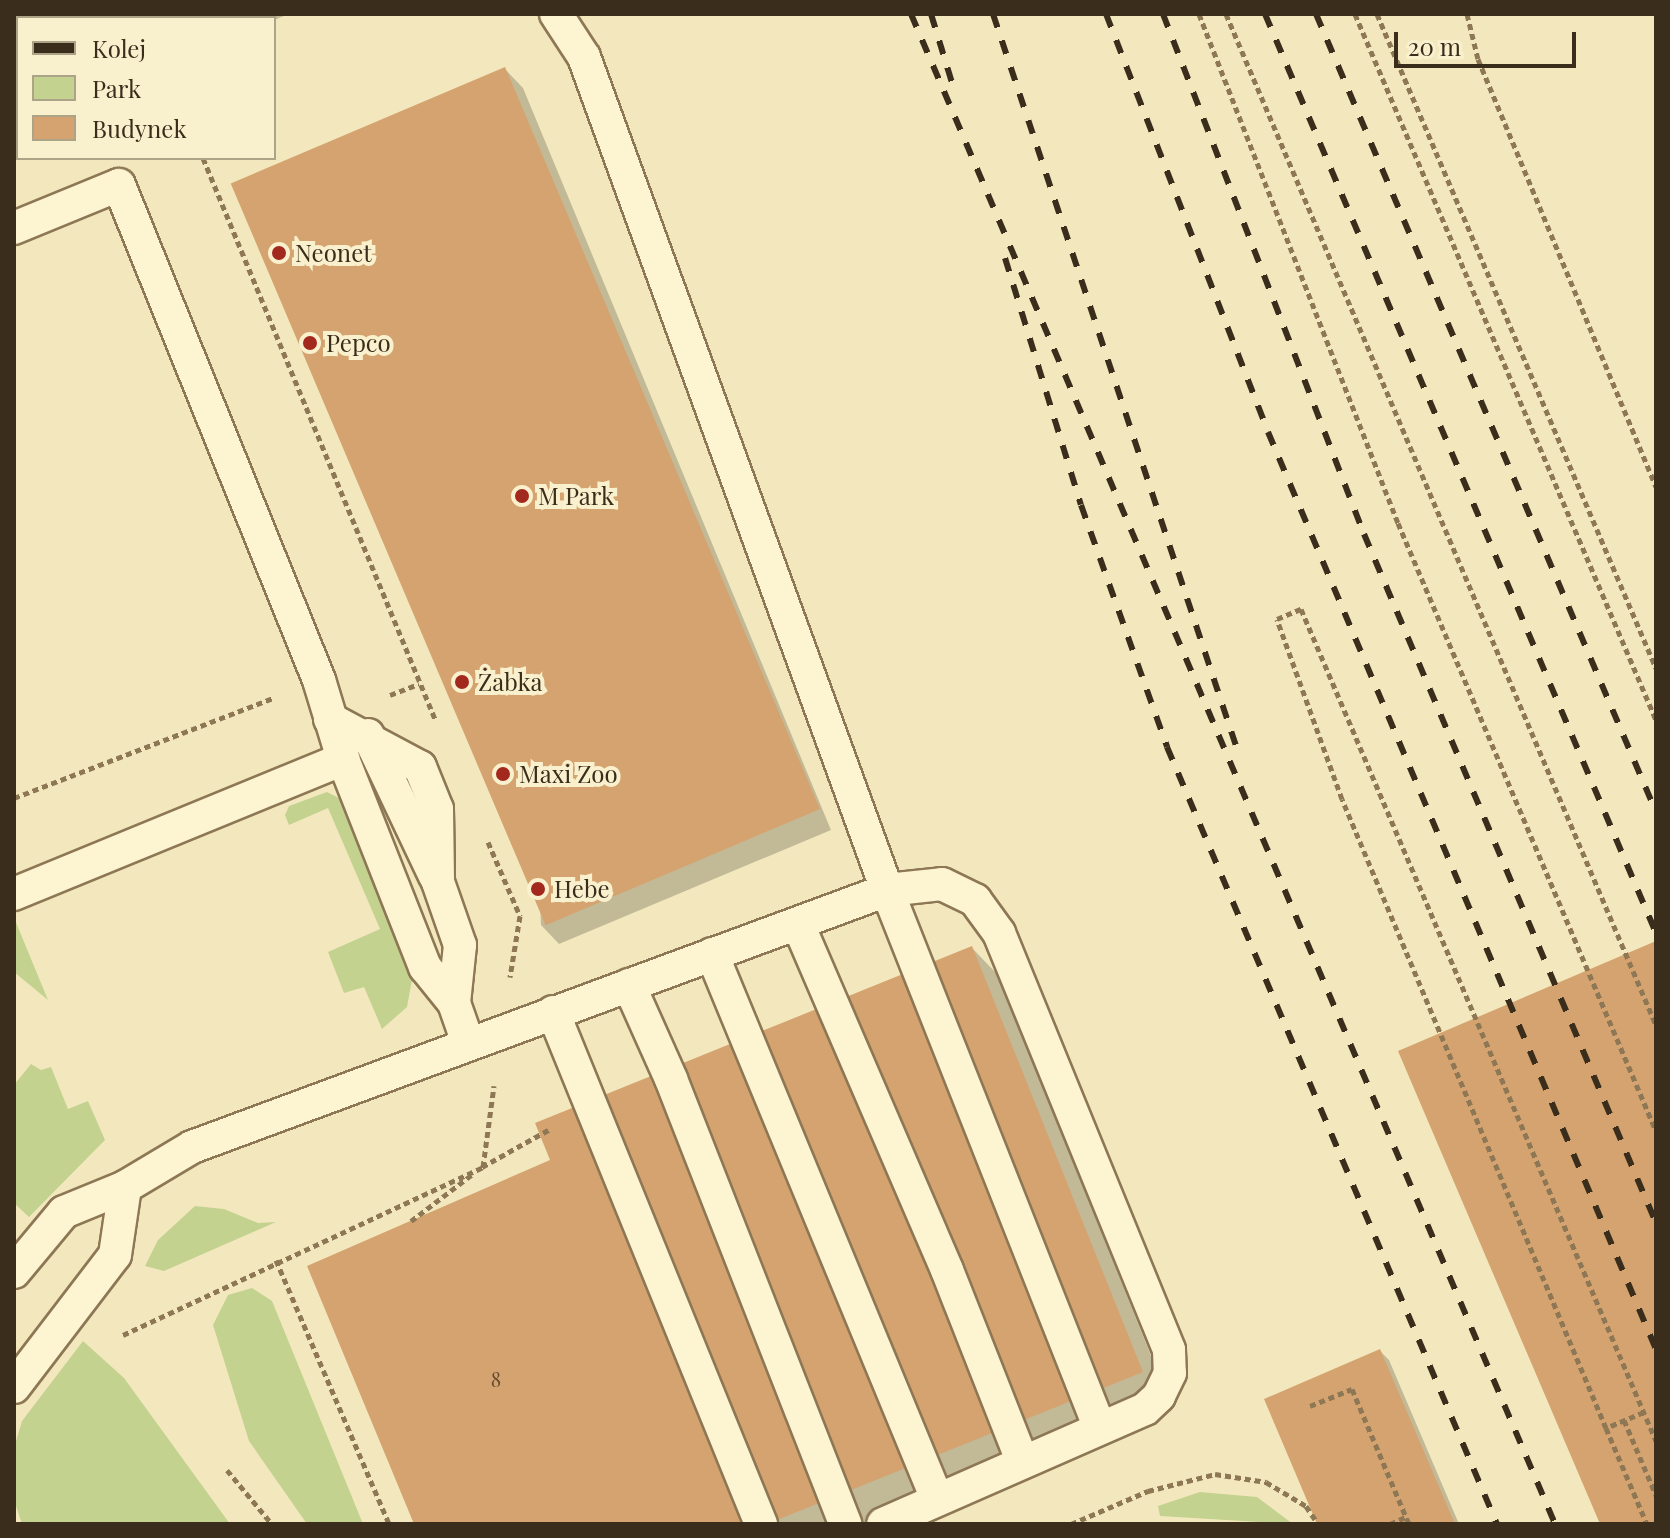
<!DOCTYPE html>
<html>
<head>
<meta charset="utf-8">
<style>
	body { margin:0 }
	#map { position:relative; width:1670px; height:1538px; overflow:hidden; background:#f3e8bd; font-family:"Playfair Display",serif }
	div>[style] { position:absolute }
	.green>* { inset:0; background:#c4d290 }
	.shadow>* { inset:0; background:#0003 }
	.building>* { inset:0; background:#d5a36f; transform-origin:0 0 }
	.path>* { height:5px; margin-top:-2.5px; transform-origin:0; background:repeating-linear-gradient(90deg,#8d7754 0 6px,transparent 0 10px) }
	.roads { filter:drop-shadow(2px 0 #8d7754) drop-shadow(-2px 0 #8d7754) drop-shadow(0 2px #8d7754) drop-shadow(0 -2px #8d7754) }
	.service>* { height:32px; margin:-16px; padding:0 16px; transform-origin:16px; border-radius:16px; background:#fdf4d2 }
	.rail>* { height:6px; margin-top:-3px; transform-origin:0; background:repeating-linear-gradient(90deg,#3a2d1b 0 14px,transparent 0 28px) }
	.dots>* { width:22px; height:22px; translate:-50% -50%; box-sizing:border-box; border:4px solid #f9f1ce; border-radius:50% }
	span { translate:-50% -50%; white-space:nowrap; text-align:center; line-height:1.15; -webkit-text-stroke:8px #f9f1ce; paint-order:stroke }
	.number-label { font-size:20px; color:#614a30 }
	.number-label span { -webkit-text-stroke-width:0 }
	.poi-label { font-size:24px; color:#3a2d1b }
	.left { translate:0 -50%; text-align:left }
	.frame { position:absolute; inset:0; border:16px solid #3a2d1b; pointer-events:none }
	.legend { position:absolute; left:16px; top:16px; width:260px; height:144px; box-sizing:border-box; background:#f9f1ce; border:2px solid #ada386; margin:0; padding:10px 14px; list-style:none; font-size:24px; color:#3a2d1b }
	.legend li { display:flex; align-items:center; gap:16px; height:40px }
	.legend b { width:40px; border:2px solid #ada386 }
	.scale { position:absolute; left:1394px; top:32px; width:182px; height:36px; box-sizing:border-box; border:4px solid #3a2d1b; border-top:0; padding-left:10px; font-size:24px; line-height:28px; white-space:nowrap; color:#3a2d1b; -webkit-text-stroke:6px #f9f1ce; paint-order:stroke }
</style>
</head>
<body>
<div id="map">
	<div class="green">
		<i style="clip-path:polygon(327px 792px,339px 798px,412px 980px,407px 1007px,382px 1029px,364px 987px,344px 993px,328px 952px,380px 929px,328px 808px,289px 825px,285px 815px,289px 806px)"></i>
		<i style="clip-path:polygon(14px 920px,15px 920px,48px 1000px,14px 972px)"></i>
		<i style="clip-path:polygon(31px 1064px,41px 1070px,51px 1067px,68px 1109px,88px 1101px,105px 1140px,29px 1217px,14px 1203px,14px 1085px)"></i>
		<i style="clip-path:polygon(195px 1206px,224px 1209px,258px 1223px,276px 1222px,164px 1271px,145px 1266px,158px 1240px)"></i>
		<i style="clip-path:polygon(252px 1288px,272px 1301px,363px 1524px,307px 1524px,249px 1441px,213px 1325px,228px 1295px)"></i>
		<i style="clip-path:polygon(83px 1341px,124px 1378px,230px 1524px,22px 1524px,14px 1500px,14px 1448px,22px 1421px)"></i>
		<i style="clip-path:polygon(1200px 1492px,1257px 1497px,1293px 1524px,1160px 1516px,1158px 1506px)"></i>
	</div>
	<div class="shadow">
		<i style="clip-path:polygon(14px 14px,289px 14px,274px 20px,18px 18px,14px 127px)"></i>
		<i style="clip-path:polygon(505px 69px,523px 88px,831px 830px,559px 944px,541px 925px)"></i>
		<i style="clip-path:polygon(972px 948px,998px 975px,1168px 1398px,859px 1524px,415px 1524px,552px 1161px)"></i>
		<i style="clip-path:polygon(1380px 1351px,1389px 1360px,1459px 1524px,1319px 1524px)"></i>
	</div>
	<div class="building">
		<i style="clip-path:polygon(14px 14px,259px 14px,18px 18px,14px 115px)"></i>
		<i style="left:505px;top:67px;width:806px;height:298px;rotate:67deg"></i>
		<i style="clip-path:polygon(1656px 941px,1656px 1524px,1600px 1524px,1398px 1051px)"></i>
		<i style="clip-path:polygon(972px 946px,1143px 1372px,767px 1524px,414px 1524px,307px 1266px,550px 1160px,535px 1123px)"></i>
		<i style="clip-path:polygon(1380px 1349px,1455px 1524px,1317px 1524px,1264px 1399px)"></i>
	</div>
	<div class="path">
		<i style="left:1199px;top:14px;width:547px;rotate:68.65deg"></i>
		<i style="left:1398px;top:523px;width:660px;rotate:67.01deg"></i>
		<i style="left:1226px;top:14px;width:1099px;rotate:66.96deg"></i>
		<i style="left:1355px;top:14px;width:767px;rotate:66.91deg"></i>
		<i style="left:1377px;top:14px;width:711px;rotate:66.9deg"></i>
		<i style="left:1467px;top:14px;width:46px;rotate:76.3deg"></i>
		<i style="left:1478px;top:59px;width:463px;rotate:67.4deg"></i>
		<i style="left:14px;top:123px;width:4px;rotate:-14deg"></i>
		<i style="left:203px;top:158px;width:607px;rotate:67.53deg"></i>
		<i style="left:390px;top:695px;width:31px;rotate:-21deg"></i>
		<i style="left:14px;top:798px;width:278px;rotate:-21.1deg"></i>
		<i style="left:488px;top:842px;width:81px;rotate:66.6deg"></i>
		<i style="left:520px;top:916px;width:62px;rotate:99.3deg"></i>
		<i style="left:482px;top:1167px;width:78px;rotate:-29.2deg"></i>
		<i style="left:411px;top:1221px;width:79px;rotate:-37.3deg"></i>
		<i style="left:276px;top:1260px;width:287px;rotate:66.8deg"></i>
		<i style="left:123px;top:1335px;width:397px;rotate:-25deg"></i>
		<i style="left:483px;top:1167px;width:82px;rotate:-82.3deg"></i>
		<i style="left:1310px;top:1406px;width:45px;rotate:-22deg"></i>
		<i style="left:1352px;top:1389px;width:147px;rotate:67.1deg"></i>
		<i style="left:1644px;top:1412px;width:41px;rotate:157.2deg"></i>
		<i style="left:1606px;top:1428px;width:104px;rotate:66.9deg"></i>
		<i style="left:1624px;top:1420px;width:82px;rotate:66.9deg"></i>
		<i style="left:1606px;top:1428px;width:682px;rotate:-112.77deg"></i>
		<i style="left:1342px;top:799px;width:191px;rotate:-109.9deg"></i>
		<i style="left:1277px;top:619px;width:26px;rotate:-23deg"></i>
		<i style="left:1301px;top:609px;width:905px;rotate:66.89deg"></i>
		<i style="left:227px;top:1470px;width:70px;rotate:50.2deg"></i>
		<i style="left:1071px;top:1524px;width:84px;rotate:-23.2deg"></i>
		<i style="left:1148px;top:1491px;width:69px;rotate:-14.2deg"></i>
		<i style="left:1215px;top:1474px;width:52px;rotate:8.9deg"></i>
		<i style="left:1266px;top:1482px;width:47px;rotate:31deg"></i>
		<i style="left:1306px;top:1506px;width:22px;rotate:56deg"></i>
		<i style="left:1390px;top:1524px;width:17px;rotate:-24deg"></i>
	</div>
	<div class="roads">
		<div class="service">
			<i style="left:556px;top:14px;width:51px;rotate:56.9deg"></i>
			<i style="left:584px;top:57px;width:886px;rotate:70.01deg"></i>
			<i style="left:887px;top:890px;width:576px;rotate:68.42deg"></i>
			<i style="left:14px;top:228px;width:113px;rotate:-22.3deg"></i>
			<i style="left:119px;top:185px;width:534px;rotate:68deg"></i>
			<i style="left:319px;top:680px;width:83px;rotate:73.1deg"></i>
			<i style="left:343px;top:759px;width:224px;rotate:68.5deg"></i>
			<i style="left:425px;top:967px;width:46px;rotate:51.1deg"></i>
			<i style="left:454px;top:1003px;width:42px;rotate:70.7deg"></i>
			<i style="left:330px;top:719px;width:102px;rotate:28.1deg"></i>
			<i style="left:420px;top:767px;width:45px;rotate:68deg"></i>
			<i style="left:437px;top:809px;width:73px;rotate:89.2deg"></i>
			<i style="left:438px;top:882px;width:67px;rotate:70.8deg"></i>
			<i style="left:460px;top:945px;width:58px;rotate:95.9deg"></i>
			<i style="left:368px;top:735px;width:156px;rotate:64.6deg"></i>
			<i style="left:14px;top:894px;width:356px;rotate:-22.3deg"></i>
			<i style="left:798px;top:924px;width:377px;rotate:66.7deg"></i>
			<i style="left:947px;top:1270px;width:204px;rotate:68.5deg"></i>
			<i style="left:712px;top:954px;width:590px;rotate:67.57deg"></i>
			<i style="left:629px;top:985px;width:103px;rotate:65.9deg"></i>
			<i style="left:671px;top:1079px;width:478px;rotate:68.6deg"></i>
			<i style="left:553px;top:1012px;width:553px;rotate:67.89deg"></i>
			<i style="left:14px;top:1272px;width:78px;rotate:-50.2deg"></i>
			<i style="left:64px;top:1212px;width:66px;rotate:-22.3deg"></i>
			<i style="left:125px;top:1187px;width:78px;rotate:-30.8deg"></i>
			<i style="left:192px;top:1147px;width:741px;rotate:-20.29deg"></i>
			<i style="left:887px;top:890px;width:55px;rotate:-6.2deg"></i>
			<i style="left:942px;top:884px;width:37px;rotate:26deg"></i>
			<i style="left:975px;top:900px;width:41px;rotate:54deg"></i>
			<i style="left:999px;top:933px;width:450px;rotate:67.8deg"></i>
			<i style="left:1169px;top:1350px;width:23px;rotate:88deg"></i>
			<i style="left:1170px;top:1373px;width:25px;rotate:116deg"></i>
			<i style="left:1159px;top:1396px;width:19px;rotate:137deg"></i>
			<i style="left:1145px;top:1409px;width:286px;rotate:156.3deg"></i>
			<i style="left:14px;top:1387px;width:166px;rotate:-52.6deg"></i>
			<i style="left:115px;top:1255px;width:69px;rotate:-81.6deg"></i>
		</div>
	</div>
	<div class="rail">
		<i style="left:911px;top:14px;width:1642px;rotate:66.9deg"></i>
		<i style="left:931px;top:14px;width:78px;rotate:73deg"></i>
		<i style="left:993px;top:14px;width:778px;rotate:71.63deg"></i>
		<i style="left:1106px;top:14px;width:448px;rotate:68.8deg"></i>
		<i style="left:1268px;top:432px;width:996px;rotate:67.07deg"></i>
		<i style="left:1163px;top:14px;width:557px;rotate:68.87deg"></i>
		<i style="left:1364px;top:534px;width:748px;rotate:67.03deg"></i>
		<i style="left:1265px;top:14px;width:999px;rotate:66.95deg"></i>
		<i style="left:1316px;top:14px;width:867px;rotate:66.92deg"></i>
		<i style="left:1005px;top:258px;width:258px;rotate:72.9deg"></i>
		<i style="left:1081px;top:505px;width:257px;rotate:70.4deg"></i>
		<i style="left:1167px;top:747px;width:844px;rotate:66.99deg"></i>
	</div>
	<div class="dots">
		<i style="left:279px;top:253px;background:#a3281d"></i>
		<i style="left:310px;top:343px;background:#a3281d"></i>
		<i style="left:522px;top:496px;background:#a3281d"></i>
		<i style="left:462px;top:682px;background:#a3281d"></i>
		<i style="left:503px;top:774px;background:#a3281d"></i>
		<i style="left:538px;top:889px;background:#a3281d"></i>
	</div>
	<div class="number-label">
		<span style="left:496px;top:1378px">8</span>
	</div>
	<div class="poi-label">
		<span class="left" style="left:295px;top:253px">Neonet</span>
		<span class="left" style="left:326px;top:343px">Pepco</span>
		<span class="left" style="left:538px;top:496px">M Park</span>
		<span class="left" style="left:478px;top:682px">Żabka</span>
		<span class="left" style="left:519px;top:774px">Maxi Zoo</span>
		<span class="left" style="left:554px;top:889px">Hebe</span>
	</div>
	<div class="frame"></div>
	<ul class="legend">
	<li><b style="height:10px;background:#3a2d1b"></b>Kolej</li>
	<li><b style="height:22px;background:#c4d290"></b>Park</li>
	<li><b style="height:22px;background:#d5a36f"></b>Budynek</li>
	</ul>
	<div class="scale">20 m</div>
</div>
</body>
</html>
